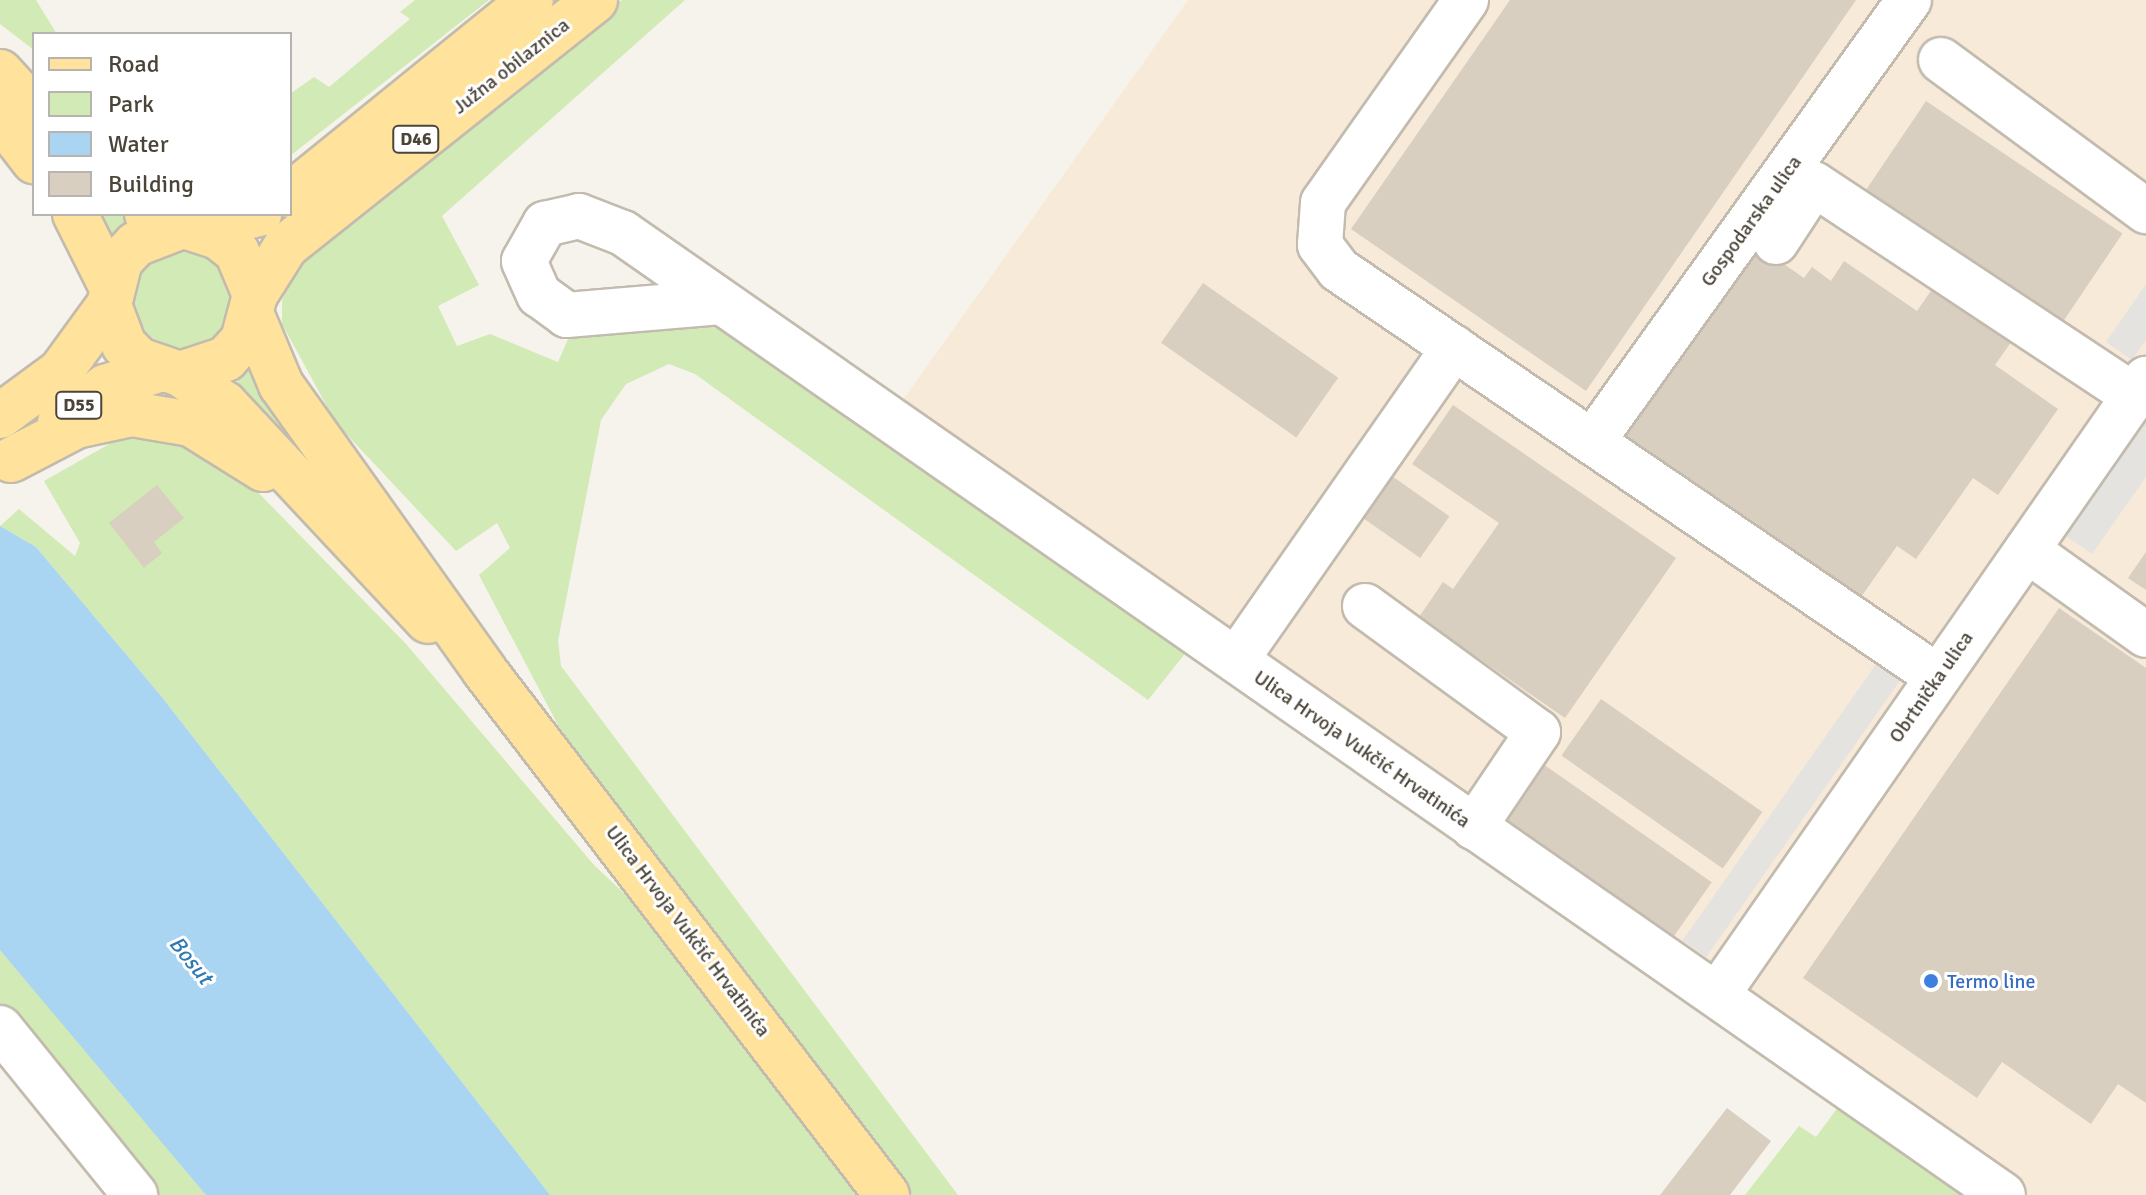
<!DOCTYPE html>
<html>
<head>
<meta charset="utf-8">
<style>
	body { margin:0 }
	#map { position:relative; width:2146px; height:1195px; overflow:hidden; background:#f6f3ec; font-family:Signika,sans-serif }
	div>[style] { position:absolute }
	.commercial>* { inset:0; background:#f7ead8 }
	.green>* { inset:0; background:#d2eab5 }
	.round { border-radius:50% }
	.parking>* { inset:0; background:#e5e3e0; transform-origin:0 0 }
	.water>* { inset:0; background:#a9d4f2 }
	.building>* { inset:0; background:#d8cfc1; transform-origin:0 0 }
	.roads { filter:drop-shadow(2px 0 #c2bbae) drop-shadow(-2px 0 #c2bbae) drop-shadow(0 2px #c2bbae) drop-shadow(0 -2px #c2bbae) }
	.minor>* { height:44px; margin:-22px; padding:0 22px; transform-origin:22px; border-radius:22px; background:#fff }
	.major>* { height:44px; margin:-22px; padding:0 22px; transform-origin:22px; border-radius:22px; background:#ffe39c }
	.dots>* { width:22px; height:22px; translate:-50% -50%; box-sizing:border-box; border:4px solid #fff; border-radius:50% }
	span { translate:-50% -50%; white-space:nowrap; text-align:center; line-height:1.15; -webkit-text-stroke:6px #fff; paint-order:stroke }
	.shield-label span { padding:2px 6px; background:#fff; border:2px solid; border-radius:6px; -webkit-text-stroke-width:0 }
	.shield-label { font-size:18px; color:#4b4439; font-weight:700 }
	.street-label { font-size:20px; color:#4b4439 }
	.shop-label { font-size:20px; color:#366cbe }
	.left { translate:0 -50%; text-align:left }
	.water-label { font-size:22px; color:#2e7ab2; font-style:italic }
	.legend { position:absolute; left:32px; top:32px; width:260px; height:184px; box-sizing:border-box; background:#fff; border:2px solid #b7b4b0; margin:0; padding:10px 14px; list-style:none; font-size:24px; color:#4b4439 }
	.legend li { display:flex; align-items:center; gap:16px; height:40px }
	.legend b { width:40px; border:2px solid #b7b4b0 }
</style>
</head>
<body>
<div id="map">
	<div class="commercial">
		<i style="clip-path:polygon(1188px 0,2146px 0,2146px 1195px,1968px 1195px,880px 432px)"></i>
	</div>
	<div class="green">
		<i style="clip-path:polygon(0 0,36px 0,57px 34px,34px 34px,34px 50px,0 24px)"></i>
		<i style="clip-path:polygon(415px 0,489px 0,290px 156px,290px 94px,314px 77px,329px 87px,410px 19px,400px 12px)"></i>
		<i style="clip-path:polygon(622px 0,685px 0,442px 216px,479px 285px,438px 306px,457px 346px,490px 334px,558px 362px,572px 330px,705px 320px,723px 327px,1188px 650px,1148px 700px,695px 374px,669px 364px,626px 384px,601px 420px,558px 641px,561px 666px,958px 1195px,913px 1195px,559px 727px,479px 575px,510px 548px,497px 523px,456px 551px,336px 423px,282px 324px,282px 300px,302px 256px)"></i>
		<i style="clip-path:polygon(96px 214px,121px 214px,132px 218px,109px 239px)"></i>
		<i class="round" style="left:134px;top:252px;width:96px;height:96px"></i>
		<i style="clip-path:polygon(250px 366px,321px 465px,313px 470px,232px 389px)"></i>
		<i style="clip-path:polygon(159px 431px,246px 480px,406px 644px,594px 865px,647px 915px,863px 1195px,550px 1195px,161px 696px,36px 547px,0 526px,19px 509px,75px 556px,80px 543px,44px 481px,111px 443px,109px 436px)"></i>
		<i style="clip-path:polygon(0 950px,120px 1087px,206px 1195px,153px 1195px,0 1006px)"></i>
		<i style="clip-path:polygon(1839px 1106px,1968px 1195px,1745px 1195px,1799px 1126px,1816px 1137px)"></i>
	</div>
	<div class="parking">
		<i style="clip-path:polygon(2146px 284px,2146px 340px,2132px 360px,2106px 342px)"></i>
		<i style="clip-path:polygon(2146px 417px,2146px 477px,2092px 554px,2063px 534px)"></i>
		<i style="left:1881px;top:657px;width:29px;height:346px;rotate:35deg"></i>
	</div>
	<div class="water">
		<i style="clip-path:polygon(0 526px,36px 547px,161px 696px,550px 1195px,206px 1195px,0 950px)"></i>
	</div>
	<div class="building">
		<i style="clip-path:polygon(1510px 0,1856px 0,1586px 391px,1351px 229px)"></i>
		<i style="left:1926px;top:101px;width:237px;height:114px;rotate:34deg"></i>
		<i style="clip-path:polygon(1752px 242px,1804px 278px,1812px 267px,1831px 281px,1844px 261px,1917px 311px,1937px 282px,2016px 335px,1995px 365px,2058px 409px,1998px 495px,1973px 478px,1916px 559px,1897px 546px,1861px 597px,1621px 435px)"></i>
		<i style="left:1203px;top:283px;width:165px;height:73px;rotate:35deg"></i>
		<i style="clip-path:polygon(1453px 405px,1676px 558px,1565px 718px,1419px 617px,1443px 582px,1453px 589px,1499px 523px,1412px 464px)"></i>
		<i style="left:1379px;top:467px;width:86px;height:51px;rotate:35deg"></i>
		<i style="clip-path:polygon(157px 485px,184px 518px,154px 542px,162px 553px,144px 568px,109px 523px)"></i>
		<i style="clip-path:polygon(2146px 552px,2146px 590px,2128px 578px)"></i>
		<i style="clip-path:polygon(2059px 608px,2146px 668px,2146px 1103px,2118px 1084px,2091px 1124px,2002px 1062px,1977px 1098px,1803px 978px)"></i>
		<i style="left:1601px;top:699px;width:197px;height:69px;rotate:35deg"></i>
		<i style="left:1543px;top:764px;width:206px;height:67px;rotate:35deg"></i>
		<i style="clip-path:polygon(1727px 1108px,1771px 1141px,1730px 1195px,1660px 1195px)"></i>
	</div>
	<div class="roads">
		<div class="minor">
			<i style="left:1466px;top:0;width:248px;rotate:125.2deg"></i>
			<i style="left:1323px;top:203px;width:42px;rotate:94.1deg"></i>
			<i style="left:1320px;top:245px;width:31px;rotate:53deg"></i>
			<i style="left:1339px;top:270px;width:724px;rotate:34.19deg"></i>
			<i style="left:1941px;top:60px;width:255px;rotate:36.4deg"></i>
			<i style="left:1776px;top:242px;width:69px;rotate:-56.8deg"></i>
			<i style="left:1814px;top:184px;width:384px;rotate:33.5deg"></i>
			<i style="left:721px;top:302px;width:155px;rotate:175.2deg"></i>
			<i style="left:567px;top:315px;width:34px;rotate:-144deg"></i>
			<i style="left:539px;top:295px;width:37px;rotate:-114deg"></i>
			<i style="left:524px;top:261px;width:43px;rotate:-60.4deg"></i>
			<i style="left:545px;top:224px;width:35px;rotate:-13deg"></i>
			<i style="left:579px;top:216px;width:47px;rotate:21.1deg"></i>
			<i style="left:623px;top:233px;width:1682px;rotate:34.88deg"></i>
			<i style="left:1592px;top:442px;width:544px;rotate:-54.35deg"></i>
			<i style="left:2027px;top:550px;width:146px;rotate:35.5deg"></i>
			<i style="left:1365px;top:606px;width:214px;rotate:36.1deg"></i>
			<i style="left:1538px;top:732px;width:115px;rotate:124deg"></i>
			<i style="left:1236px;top:660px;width:381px;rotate:-55.1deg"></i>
			<i style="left:1717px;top:995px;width:751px;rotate:-55.15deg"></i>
			<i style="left:0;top:1028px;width:215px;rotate:51deg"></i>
		</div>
		<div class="major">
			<i style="left:0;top:72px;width:50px;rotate:47.4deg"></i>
			<i style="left:0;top:117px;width:56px;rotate:52.3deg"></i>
			<i style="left:290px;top:195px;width:310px;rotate:-39deg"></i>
			<i style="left:75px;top:214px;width:78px;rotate:63.4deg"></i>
			<i style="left:147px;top:214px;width:75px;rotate:17.9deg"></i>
			<i style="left:218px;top:237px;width:24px;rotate:38deg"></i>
			<i style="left:237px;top:252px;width:47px;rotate:67.3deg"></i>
			<i style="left:255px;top:295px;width:47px;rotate:104.9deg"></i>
			<i style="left:243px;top:340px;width:25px;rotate:132deg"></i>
			<i style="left:226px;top:359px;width:48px;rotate:161.9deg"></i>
			<i style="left:180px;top:374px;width:43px;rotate:-161.1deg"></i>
			<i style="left:139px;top:360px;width:21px;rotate:-135deg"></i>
			<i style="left:124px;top:345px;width:43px;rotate:-110.6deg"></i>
			<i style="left:109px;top:305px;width:45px;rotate:-76deg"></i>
			<i style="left:120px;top:261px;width:23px;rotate:-47deg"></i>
			<i style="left:136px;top:244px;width:47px;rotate:-21.1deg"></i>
			<i style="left:196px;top:229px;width:65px;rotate:-13.4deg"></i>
			<i style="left:255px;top:295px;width:58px;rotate:-57.7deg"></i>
			<i style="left:286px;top:246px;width:395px;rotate:-38.5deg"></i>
			<i style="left:253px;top:318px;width:73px;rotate:67.3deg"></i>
			<i style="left:281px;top:385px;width:350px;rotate:54.5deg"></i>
			<i style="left:484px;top:670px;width:662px;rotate:52.49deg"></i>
			<i style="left:180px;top:374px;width:54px;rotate:33.7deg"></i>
			<i style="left:225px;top:404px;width:297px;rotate:46.9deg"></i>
			<i style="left:0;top:416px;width:76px;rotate:-36.4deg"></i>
			<i style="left:61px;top:371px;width:82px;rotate:-54deg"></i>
			<i style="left:60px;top:422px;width:57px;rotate:-37.9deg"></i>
			<i style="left:105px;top:387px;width:57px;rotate:-17.5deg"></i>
			<i style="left:11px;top:460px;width:73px;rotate:-27.6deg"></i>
			<i style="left:76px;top:426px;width:57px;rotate:-12.1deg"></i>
			<i style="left:132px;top:414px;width:60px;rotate:9.6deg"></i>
			<i style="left:191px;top:424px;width:85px;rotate:32deg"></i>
		</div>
	</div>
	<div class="dots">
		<i style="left:1931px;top:981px;background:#3f7fe0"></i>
	</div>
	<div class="shield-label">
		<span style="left:416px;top:139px">D46</span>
		<span style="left:79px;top:405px">D55</span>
	</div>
	<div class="street-label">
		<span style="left:511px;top:66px;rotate:-38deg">Južna obilaznica</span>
		<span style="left:1751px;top:221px;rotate:-54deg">Gospodarska ulica</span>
		<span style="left:1931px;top:687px;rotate:-55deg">Obrtnička ulica</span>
		<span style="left:1362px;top:749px;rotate:35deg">Ulica Hrvoja Vukčić Hrvatinića</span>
		<span style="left:688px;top:931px;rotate:53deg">Ulica Hrvoja Vukčić Hrvatinića</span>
	</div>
	<div class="shop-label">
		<span class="left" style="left:1947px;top:981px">Termo line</span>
	</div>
	<div class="water-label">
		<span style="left:191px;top:960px;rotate:51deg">Bosut</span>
	</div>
	<ul class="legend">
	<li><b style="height:10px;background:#ffe39c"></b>Road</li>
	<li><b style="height:22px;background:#d2eab5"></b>Park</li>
	<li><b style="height:22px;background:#a9d4f2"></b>Water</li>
	<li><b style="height:22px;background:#d8cfc1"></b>Building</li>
	</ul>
</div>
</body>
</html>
